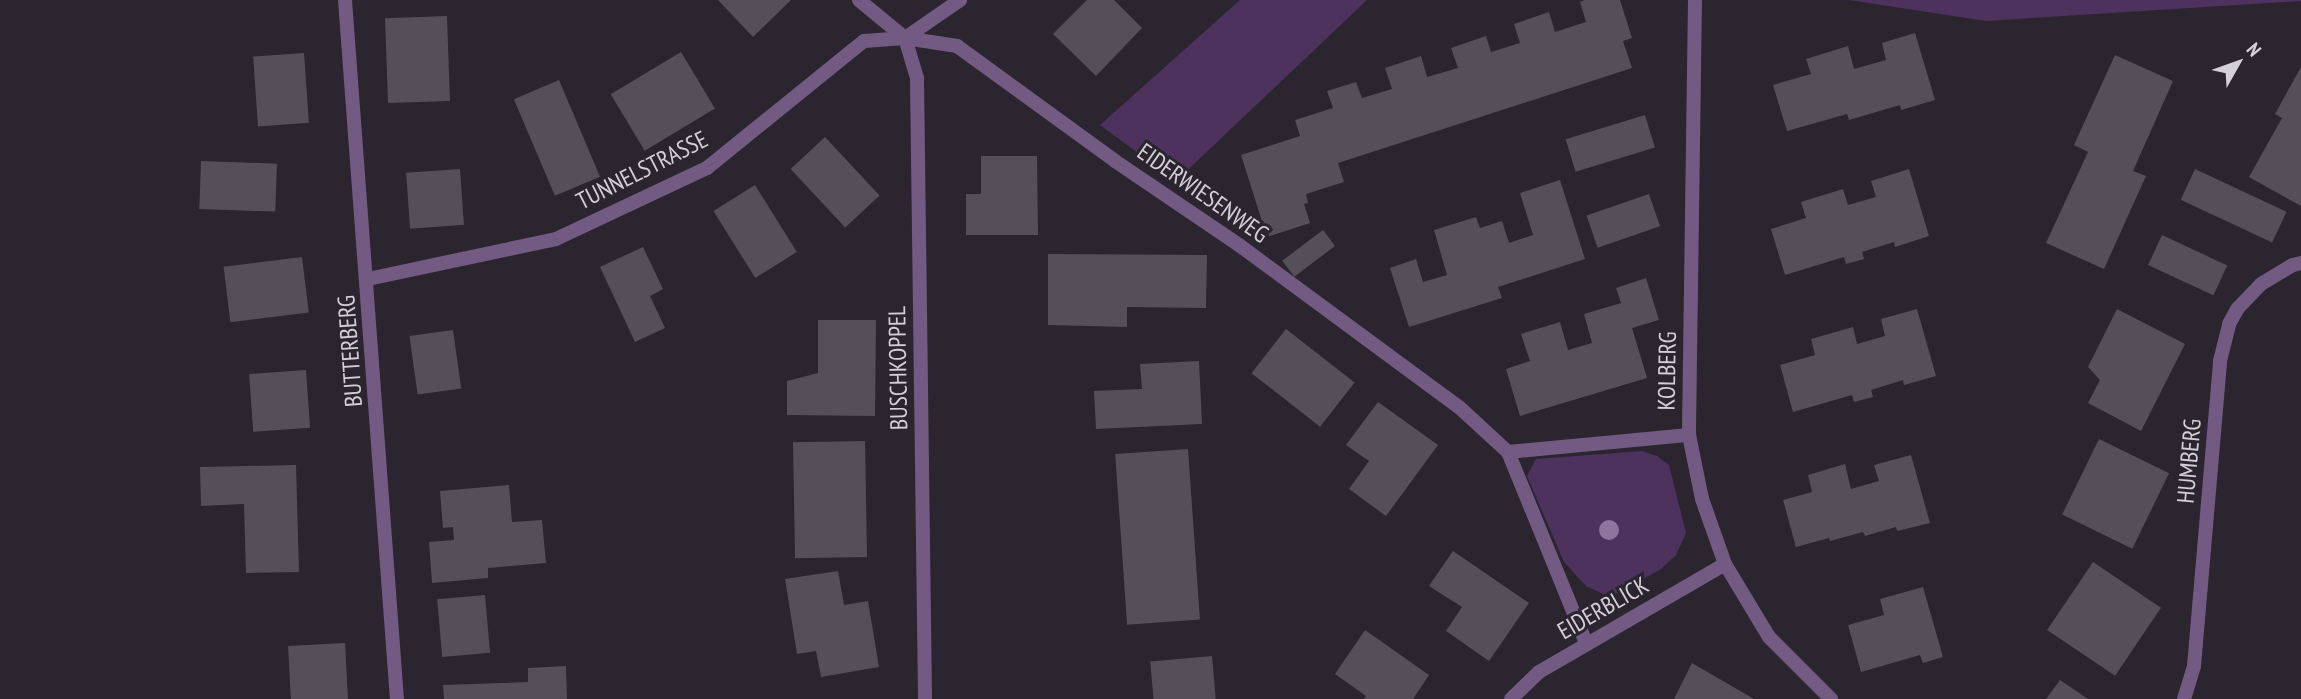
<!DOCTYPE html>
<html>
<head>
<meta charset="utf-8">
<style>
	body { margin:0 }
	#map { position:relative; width:2301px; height:699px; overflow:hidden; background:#2b252f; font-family:"PT Sans Narrow",sans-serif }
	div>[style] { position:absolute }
	.green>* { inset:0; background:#4e325e }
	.building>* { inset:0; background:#564f5a; transform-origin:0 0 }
	.service>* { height:14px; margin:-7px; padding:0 7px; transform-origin:7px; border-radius:7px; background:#735a82 }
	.minor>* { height:14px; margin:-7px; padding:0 7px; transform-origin:7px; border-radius:7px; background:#735a82 }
	.trees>* { width:20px; height:20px; margin:-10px; border-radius:50%; background:#8e759d }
	span { translate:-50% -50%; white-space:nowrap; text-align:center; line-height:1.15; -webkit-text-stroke:6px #2b252f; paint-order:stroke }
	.street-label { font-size:24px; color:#d4d0d7 }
	.north { position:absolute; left:2203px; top:28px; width:70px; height:70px; -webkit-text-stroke:5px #2b252f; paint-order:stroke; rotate:50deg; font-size:19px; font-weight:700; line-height:28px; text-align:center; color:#d4d0d7 }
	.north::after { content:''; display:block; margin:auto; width:24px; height:32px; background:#d4d0d7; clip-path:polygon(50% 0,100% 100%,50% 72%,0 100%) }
</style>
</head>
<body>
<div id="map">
	<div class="green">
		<i style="clip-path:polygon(1240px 0,1367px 0,1176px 181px,1100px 125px)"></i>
		<i style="clip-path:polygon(1849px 0,2301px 0,2301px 1px,1986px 21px)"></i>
		<i style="clip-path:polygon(1642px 451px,1657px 456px,1669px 465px,1686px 533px,1676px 555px,1661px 569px,1610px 597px,1586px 586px,1564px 562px,1527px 476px,1536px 459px)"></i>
	</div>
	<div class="building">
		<i style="clip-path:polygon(718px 0,791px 0,753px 37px)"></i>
		<i style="clip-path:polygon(1087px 0,1114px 0,1142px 28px,1096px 76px,1053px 34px)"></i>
		<i style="clip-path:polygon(1585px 0,1620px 0,1632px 38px,1623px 41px,1632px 68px,1338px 163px,1344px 182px,1306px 194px,1308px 203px,1304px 204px,1310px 223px,1267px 237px,1241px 155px,1300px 136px,1295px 120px,1333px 108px,1327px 91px,1356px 82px,1362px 98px,1392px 89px,1385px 68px,1421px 56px,1427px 77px,1458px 68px,1451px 48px,1486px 36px,1491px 52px,1520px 43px,1514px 24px,1549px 12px,1555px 32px,1586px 22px,1580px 2px)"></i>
		<i style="left:447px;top:16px;width:85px;height:62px;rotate:88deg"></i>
		<i style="clip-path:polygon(1915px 33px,1935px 100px,1901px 110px,1900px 105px,1849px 120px,1847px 114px,1787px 131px,1773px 85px,1811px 74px,1806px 59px,1848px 46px,1854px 69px,1886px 60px,1882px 43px)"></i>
		<i style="left:681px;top:52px;width:66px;height:82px;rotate:59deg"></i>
		<i style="left:304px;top:53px;width:70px;height:51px;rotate:86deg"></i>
		<i style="clip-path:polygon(2115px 55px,2173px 81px,2133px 171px,2146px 176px,2104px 269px,2046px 243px,2088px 152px,2074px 145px)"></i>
		<i style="clip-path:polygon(2301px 67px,2301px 206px,2249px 177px,2282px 118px,2275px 114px)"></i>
		<i style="left:559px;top:80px;width:105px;height:49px;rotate:67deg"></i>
		<i style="left:1645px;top:115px;width:34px;height:83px;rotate:73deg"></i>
		<i style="left:825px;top:137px;width:80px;height:47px;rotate:47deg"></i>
		<i style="clip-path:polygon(981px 156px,1037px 156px,1038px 235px,966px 235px,966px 194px,981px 194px)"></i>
		<i style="left:201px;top:161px;width:76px;height:48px;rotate:2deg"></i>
		<i style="left:460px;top:169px;width:56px;height:54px;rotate:86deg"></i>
		<i style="clip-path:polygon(1909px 169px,1929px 236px,1895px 247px,1894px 242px,1862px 252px,1864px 259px,1846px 264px,1844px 257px,1785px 275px,1771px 229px,1806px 218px,1801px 202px,1843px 189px,1848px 205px,1876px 197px,1871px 181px)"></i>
		<i style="left:2195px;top:169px;width:101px;height:34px;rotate:25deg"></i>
		<i style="clip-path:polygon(1560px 180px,1585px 259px,1498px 287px,1502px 298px,1409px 327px,1390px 268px,1416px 259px,1423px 282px,1447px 275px,1434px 230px,1476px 217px,1480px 228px,1502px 221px,1509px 243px,1533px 235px,1520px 193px)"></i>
		<i style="left:755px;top:185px;width:79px;height:49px;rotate:58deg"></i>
		<i style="left:1649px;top:194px;width:34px;height:66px;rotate:71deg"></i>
		<i style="left:1323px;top:230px;width:20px;height:51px;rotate:53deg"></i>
		<i style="left:2162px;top:235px;width:72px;height:33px;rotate:25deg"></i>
		<i style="clip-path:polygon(643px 247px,663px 289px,650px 296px,665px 328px,635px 342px,600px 267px)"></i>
		<i style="clip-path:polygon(1048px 254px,1207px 255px,1206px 308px,1127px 307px,1127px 327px,1048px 325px)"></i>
		<i style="left:302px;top:257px;width:56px;height:79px;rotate:83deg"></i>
		<i style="clip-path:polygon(1646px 278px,1659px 320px,1632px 328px,1647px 378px,1520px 416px,1506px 369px,1530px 361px,1521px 334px,1560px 322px,1568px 350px,1592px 343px,1584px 314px,1621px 303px,1616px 288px)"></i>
		<i style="clip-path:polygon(1917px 309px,1936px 376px,1904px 385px,1903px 380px,1871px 390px,1873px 397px,1854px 402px,1852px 395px,1793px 412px,1780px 365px,1815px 355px,1811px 339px,1853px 327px,1857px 344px,1885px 336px,1881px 319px)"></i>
		<i style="clip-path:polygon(2117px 309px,2185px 344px,2141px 431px,2088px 403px,2100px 380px,2088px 367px)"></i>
		<i style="clip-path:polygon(818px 320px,876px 320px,875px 416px,787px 415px,787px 381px,818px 373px)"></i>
		<i style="left:1286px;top:329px;width:87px;height:56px;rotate:38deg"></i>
		<i style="left:453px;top:330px;width:59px;height:44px;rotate:82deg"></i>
		<i style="clip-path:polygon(1199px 361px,1202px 424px,1096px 429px,1094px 391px,1142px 389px,1140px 364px)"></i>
		<i style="left:306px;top:370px;width:58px;height:57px;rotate:86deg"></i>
		<i style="clip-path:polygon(1378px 402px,1438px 445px,1386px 516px,1349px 489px,1369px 461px,1346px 445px)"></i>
		<i style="left:2099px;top:439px;width:78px;height:84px;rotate:26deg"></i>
		<i style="left:865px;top:441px;width:116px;height:72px;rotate:89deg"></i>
		<i style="left:1188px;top:449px;width:171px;height:73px;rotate:86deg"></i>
		<i style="clip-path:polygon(1911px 455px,1930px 523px,1897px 531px,1896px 527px,1865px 536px,1863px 532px,1830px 541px,1829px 538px,1796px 547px,1783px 500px,1812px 492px,1808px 475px,1845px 464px,1851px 489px,1879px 481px,1874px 465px)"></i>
		<i style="clip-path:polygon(296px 465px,299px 572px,246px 573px,244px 504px,201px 506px,200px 467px)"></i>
		<i style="clip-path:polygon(509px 485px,512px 522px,542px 520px,546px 563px,488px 568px,488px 578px,432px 583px,429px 542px,454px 540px,453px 527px,443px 528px,440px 491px)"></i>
		<i style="clip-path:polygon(1453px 551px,1529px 603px,1489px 661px,1446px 631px,1462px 607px,1429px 586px)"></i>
		<i style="left:2093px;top:562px;width:82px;height:82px;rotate:34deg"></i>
		<i style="clip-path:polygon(838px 571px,844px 605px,868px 601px,879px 667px,821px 677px,816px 651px,797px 654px,785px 579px)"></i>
		<i style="clip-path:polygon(1923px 587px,1943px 657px,1923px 663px,1920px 655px,1861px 672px,1848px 625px,1884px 615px,1880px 599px)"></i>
		<i style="left:485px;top:595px;width:58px;height:48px;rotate:85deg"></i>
		<i style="clip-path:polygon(1365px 630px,1429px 675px,1413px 699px,1364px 699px,1366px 696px,1335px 674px)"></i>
		<i style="left:345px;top:643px;width:56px;height:57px;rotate:87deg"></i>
		<i style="left:1212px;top:656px;width:43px;height:62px;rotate:85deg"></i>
		<i style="clip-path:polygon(1692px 663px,1754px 699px,1674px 699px)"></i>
		<i style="clip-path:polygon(566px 666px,567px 699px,444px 699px,443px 685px,528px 682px,528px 668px)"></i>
		<i style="clip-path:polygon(2060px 680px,2088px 699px,2046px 699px)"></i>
	</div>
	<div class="service">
		<i style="left:905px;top:38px;width:53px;rotate:8.7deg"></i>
		<i style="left:957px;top:46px;width:195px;rotate:36deg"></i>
		<i style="left:1115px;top:161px;width:150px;rotate:34.1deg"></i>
		<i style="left:1239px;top:245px;width:273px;rotate:36.4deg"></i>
		<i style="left:1459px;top:407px;width:67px;rotate:42.6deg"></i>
		<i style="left:1586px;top:643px;width:206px;rotate:-112.2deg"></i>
		<i style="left:1508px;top:452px;width:182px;rotate:-5.4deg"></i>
	</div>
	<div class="minor">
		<i style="left:345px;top:0;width:701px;rotate:85.75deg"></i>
		<i style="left:859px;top:0;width:60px;rotate:39.6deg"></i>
		<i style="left:1695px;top:0;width:435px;rotate:90.8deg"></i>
		<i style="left:1689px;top:435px;width:65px;rotate:78.5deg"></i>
		<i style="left:1702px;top:499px;width:69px;rotate:70.5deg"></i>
		<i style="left:1725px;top:564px;width:85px;rotate:58.9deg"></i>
		<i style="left:1769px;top:637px;width:88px;rotate:45deg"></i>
		<i style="left:905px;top:38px;width:42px;rotate:73.3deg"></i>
		<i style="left:917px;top:78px;width:621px;rotate:89.26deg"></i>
		<i style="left:368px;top:279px;width:192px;rotate:-12deg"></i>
		<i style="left:556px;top:239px;width:167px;rotate:-25.2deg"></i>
		<i style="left:707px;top:168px;width:202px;rotate:-39deg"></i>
		<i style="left:864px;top:41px;width:41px;rotate:-4.2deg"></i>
		<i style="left:905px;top:38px;width:67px;rotate:-34.6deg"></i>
		<i style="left:1511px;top:699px;width:39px;rotate:-44deg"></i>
		<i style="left:1539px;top:672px;width:215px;rotate:-30.1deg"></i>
		<i style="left:2184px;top:699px;width:34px;rotate:-73deg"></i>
		<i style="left:2194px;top:666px;width:306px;rotate:-85.1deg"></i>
		<i style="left:2220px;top:361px;width:38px;rotate:-76deg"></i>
		<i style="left:2229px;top:324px;width:18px;rotate:-61deg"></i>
		<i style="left:2238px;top:308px;width:33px;rotate:-46deg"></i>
		<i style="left:2261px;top:284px;width:37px;rotate:-31deg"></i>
		<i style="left:2293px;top:265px;width:8px;rotate:-14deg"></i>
	</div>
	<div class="trees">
		<i style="left:1609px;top:530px"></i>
	</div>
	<div class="street-label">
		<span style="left:642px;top:170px;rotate:-27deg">TUNNELSTRASSE</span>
		<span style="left:1203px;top:193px;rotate:35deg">EIDERWIESENWEG</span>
		<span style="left:350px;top:351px;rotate:-94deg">BUTTERBERG</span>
		<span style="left:898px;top:368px;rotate:-91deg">BUSCHKOPPEL</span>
		<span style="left:1667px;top:371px;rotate:-89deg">KOLBERG</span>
		<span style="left:2189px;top:461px;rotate:-85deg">HUMBERG</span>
		<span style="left:1603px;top:608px;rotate:-30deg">EIDERBLICK</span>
	</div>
	<div class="north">N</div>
</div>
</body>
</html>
